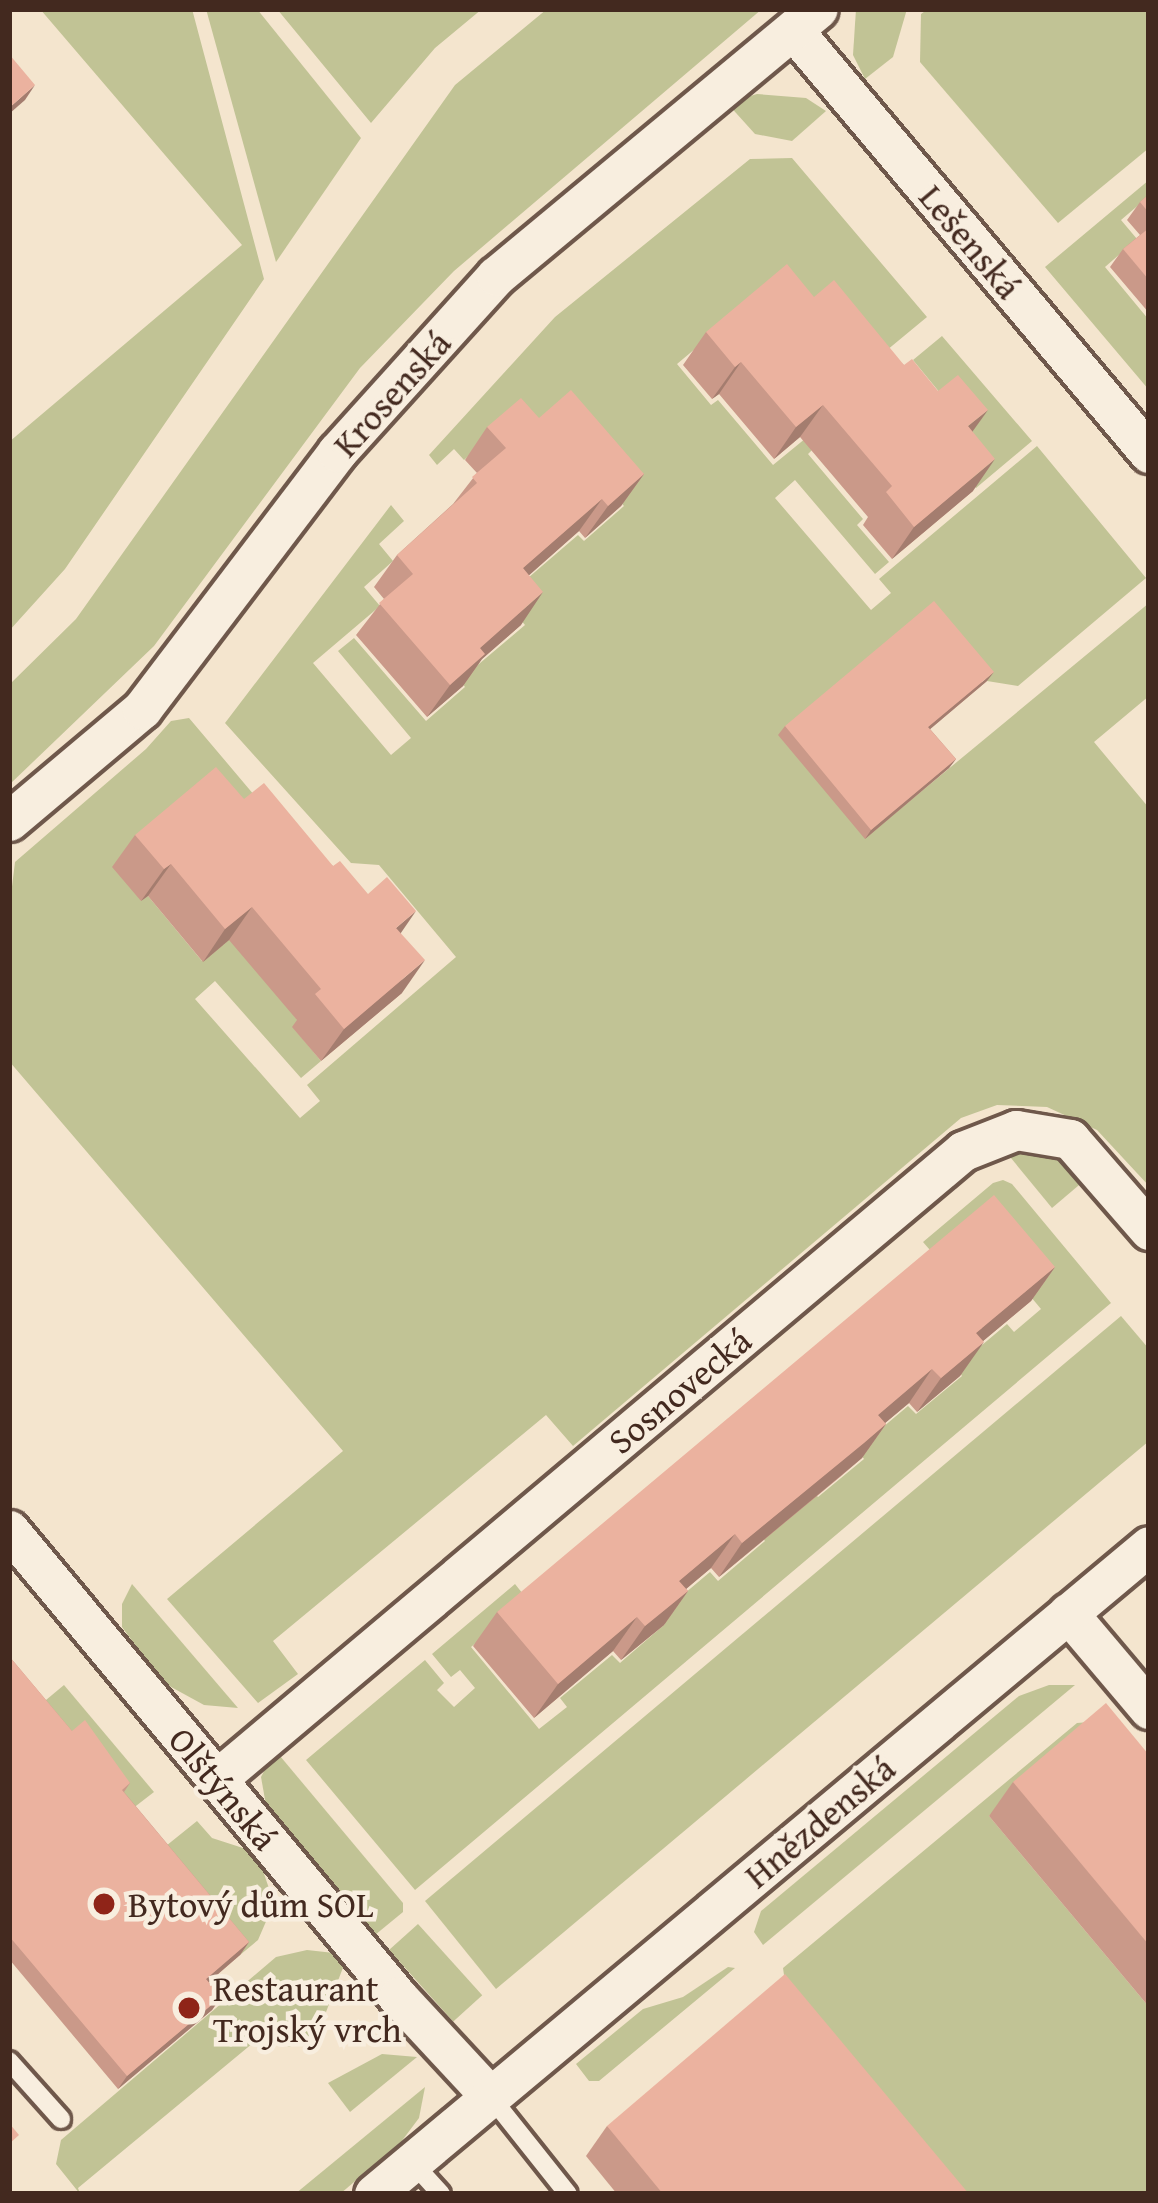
<!DOCTYPE html>
<html>
<head>
<meta charset="utf-8">
<style>
	body { margin:0 }
	#map { position:relative; width:1158px; height:2203px; overflow:hidden; background:#f4e5ce; font-family:"Gentium Book Plus",serif }
	div>[style] { position:absolute }
	.green>* { inset:0; background:#c1c395; transform-origin:0 0 }
	.roads { filter:drop-shadow(3px 0 #6f584b) drop-shadow(-3px 0 #6f584b) drop-shadow(0 3px #6f584b) drop-shadow(0 -3px #6f584b) }
	.service>* { height:18px; margin:-9px; padding:0 9px; transform-origin:9px; border-radius:9px; background:#f8eedf }
	.minor>* { height:39px; margin:-19.5px; padding:0 19.5px; transform-origin:19.5px; border-radius:19.5px; background:#f8eedf }
	.wall>* { inset:0; background:#ca9989 }
	.shaded-wall>* { inset:0; background:#a47d6f }
	.building>* { inset:0; background:#ebb29f }
	.dots>* { width:33px; height:33px; translate:-50% -50%; box-sizing:border-box; border:6px solid #f8eedf; border-radius:50% }
	span { translate:-50% -50%; white-space:nowrap; text-align:center; line-height:1.15; -webkit-text-stroke:9px #f8eedf; paint-order:stroke }
	.street-label { font-size:36px; color:#43291f }
	.poi-label { font-size:36px; color:#43291f }
	.left { translate:0 -50%; text-align:left }
	.frame { position:absolute; inset:0; border:12px solid #43291f; pointer-events:none }
</style>
</head>
<body>
<div id="map">
	<div class="green">
		<i style="clip-path:polygon(40px 9px,192px 9px,264px 279px,65px 569px,9px 631px,9px 442px,242px 245px)"></i>
		<i style="clip-path:polygon(206px 9px,257px 9px,361px 138px,276px 262px)"></i>
		<i style="clip-path:polygon(277px 9px,482px 9px,435px 48px,371px 123px)"></i>
		<i style="clip-path:polygon(547px 9px,762px 9px,454px 271px,360px 368px,154px 646px,9px 785px,9px 685px,76px 619px,455px 85px)"></i>
		<i style="clip-path:polygon(856px 9px,907px 9px,893px 57px,865px 79px,853px 55px)"></i>
		<i style="clip-path:polygon(928px 9px,1149px 9px,1149px 148px,1058px 223px,920px 62px,921px 14px)"></i>
		<i style="clip-path:polygon(757px 94px,806px 98px,826px 111px,792px 141px,755px 134px,727px 103px)"></i>
		<i style="clip-path:polygon(792px 158px,927px 317px,875px 360px,764px 291px,677px 364px,711px 405px,718px 400px,773px 465px,806px 438px,815px 447px,808px 454px,863px 519px,857px 525px,889px 562px,875px 574px,795px 480px,775px 498px,871px 610px,891px 593px,879px 579px,1037px 446px,1146px 578px,1018px 686px,987px 681px,929px 611px,865px 838px,1149px 603px,1149px 696px,1094px 742px,1149px 808px,1149px 1186px,1097px 1130px,1047px 1107px,997px 1105px,961px 1118px,573px 1446px,546px 1415px,273px 1641px,298px 1674px,258px 1703px,167px 1599px,343px 1451px,9px 1061px,9px 911px,15px 862px,146px 749px,171px 721px,189px 718px,288px 835px,241px 816px,140px 901px,148px 896px,202px 961px,236px 934px,298px 1021px,293px 1027px,321px 1061px,301px 1078px,215px 981px,195px 999px,300px 1118px,320px 1101px,307px 1085px,456px 957px,379px 865px,351px 863px,225px 723px,391px 505px,404px 521px,379px 544px,393px 561px,364px 587px,380px 606px,313px 663px,391px 755px,411px 738px,338px 651px,354px 638px,426px 721px,465px 687px,460px 680px,525px 625px,497px 592px,514px 590px,578px 535px,584px 541px,624px 506px,550px 421px,500px 428px,464px 460px,454px 449px,437px 465px,429px 455px,555px 317px,750px 159px)"></i>
		<i style="clip-path:polygon(1149px 180px,1149px 196px,1121px 220px,1137px 239px,1105px 267px,1149px 320px,1149px 390px,1045px 267px)"></i>
		<i style="clip-path:polygon(942px 336px,1032px 441px,976px 488px,951px 459px,945px 399px,913px 360px)"></i>
		<i style="clip-path:polygon(1021px 1150px,1049px 1154px,1085px 1180px,1052px 1208px,1006px 1152px)"></i>
		<i style="clip-path:polygon(1003px 1180px,1012px 1184px,1111px 1303px,415px 1890px,306px 1760px,425px 1660px,444px 1683px,437px 1690px,454px 1707px,475px 1688px,460px 1670px,451px 1677px,432px 1654px,515px 1584px,527px 1599px,471px 1647px,539px 1729px,567px 1707px,560px 1698px,612px 1655px,620px 1663px,665px 1624px,659px 1615px,710px 1572px,718px 1581px,765px 1541px,758px 1532px,810px 1489px,818px 1497px,864px 1459px,857px 1449px,908px 1406px,916px 1414px,962px 1376px,956px 1367px,1007px 1324px,1014px 1332px,1041px 1309px,972px 1226px,936px 1257px,923px 1242px,993px 1183px)"></i>
		<i style="clip-path:polygon(1121px 1316px,1149px 1349px,1149px 1441px,496px 1989px,425px 1901px)"></i>
		<i style="clip-path:polygon(132px 1584px,238px 1708px,204px 1705px,162px 1682px,122px 1627px,122px 1604px)"></i>
		<i style="clip-path:polygon(64px 1685px,154px 1792px,132px 1809px,34px 1710px)"></i>
		<i style="clip-path:polygon(1049px 1685px,1075px 1685px,763px 1945px,754px 1932px,761px 1911px,1019px 1696px)"></i>
		<i style="clip-path:polygon(1102px 1721px,989px 1816px,1149px 2007px,1149px 2194px,939px 2194px,785px 1982px,783px 1968px,1077px 1723px)"></i>
		<i style="clip-path:polygon(275px 1750px,403px 1903px,403px 1912px,375px 1935px,266px 1805px,261px 1777px)"></i>
		<i style="clip-path:polygon(197px 1821px,212px 1838px,246px 1849px,262px 1868px,274px 1903px,258px 1940px,240px 1955px,156px 1854px)"></i>
		<i style="left:418px;top:1924px;width:96px;height:39px;rotate:48deg"></i>
		<i style="clip-path:polygon(307px 1950px,334px 1953px,344px 1965px,318px 2033px,289px 2047px,264px 2034px,78px 2188px,80px 2194px,56px 2164px,61px 2140px,276px 1957px)"></i>
		<i style="clip-path:polygon(728px 1967px,735px 1968px,599px 2081px,589px 2081px,576px 2064px,643px 2009px,683px 1997px)"></i>
		<i style="clip-path:polygon(382px 2054px,417px 2057px,350px 2112px,328px 2083px)"></i>
		<i style="clip-path:polygon(425px 2087px,419px 2118px,401px 2142px,340px 2194px,295px 2194px)"></i>
	</div>
	<div class="roads">
		<div class="service">
			<i style="left:9px;top:2061px;width:78px;rotate:48.1deg"></i>
			<i style="left:490px;top:2096px;width:125px;rotate:51.5deg"></i>
			<i style="left:412px;top:2162px;width:43px;rotate:47.8deg"></i>
		</div>
		<div class="minor">
			<i style="left:793px;top:30px;width:553px;rotate:49.92deg"></i>
			<i style="left:9px;top:821px;width:174px;rotate:-40.1deg"></i>
			<i style="left:142px;top:709px;width:323px;rotate:-52.8deg"></i>
			<i style="left:337px;top:452px;width:237px;rotate:-47.9deg"></i>
			<i style="left:496px;top:276px;width:418px;rotate:-39.7deg"></i>
			<i style="left:9px;top:1530px;width:608px;rotate:50.21deg"></i>
			<i style="left:398px;top:1997px;width:135px;rotate:47.1deg"></i>
			<i style="left:1068px;top:1613px;width:126px;rotate:49.8deg"></i>
			<i style="left:217px;top:1779px;width:975px;rotate:-40.09deg"></i>
			<i style="left:963px;top:1151px;width:57px;rotate:-21.6deg"></i>
			<i style="left:1016px;top:1130px;width:55px;rotate:9.5deg"></i>
			<i style="left:1070px;top:1139px;width:121px;rotate:49deg"></i>
			<i style="left:374px;top:2194px;width:1010px;rotate:-39.9deg"></i>
		</div>
	</div>
	<div class="wall">
		<i style="clip-path:polygon(1149px 194px,1149px 313px,1110px 267px,1123px 249px,1140px 235px,1127px 220px,1140px 202px)"></i>
		<i style="clip-path:polygon(814px 297px,904px 365px,972px 431px,973px 491px,892px 559px,863px 525px,868px 517px,800px 437px,774px 459px,719px 394px,712px 399px,683px 365px,706px 332px)"></i>
		<i style="clip-path:polygon(539px 418px,644px 474px,621px 506px,585px 538px,579px 531px,529px 575px,521px 625px,482px 659px,463px 686px,427px 717px,356px 635px,384px 599px,374px 587px,397px 555px,453px 504px,477px 473px,465px 460px,487px 427px)"></i>
		<i style="clip-path:polygon(987px 681px,930px 729px,956px 759px,949px 768px,865px 839px,778px 735px,785px 726px)"></i>
		<i style="clip-path:polygon(244px 799px,333px 866px,401px 933px,402px 993px,321px 1061px,292px 1027px,297px 1020px,229px 940px,203px 962px,148px 896px,141px 901px,112px 867px,135px 835px)"></i>
		<i style="clip-path:polygon(1055px 1267px,1031px 1301px,983px 1341px,960px 1376px,917px 1412px,909px 1403px,885px 1423px,886px 1424px,862px 1458px,840px 1477px,719px 1577px,711px 1568px,686px 1589px,688px 1591px,664px 1625px,621px 1660px,613px 1651px,534px 1718px,473px 1646px,497px 1612px)"></i>
		<i style="clip-path:polygon(9px 1656px,72px 1731px,130px 1783px,124px 1792px,249px 1942px,240px 1955px,209px 1982px,221px 1997px,212px 2010px,118px 2089px,9px 1959px)"></i>
		<i style="clip-path:polygon(1149px 1755px,1149px 2007px,989px 1816px,1013px 1782px)"></i>
		<i style="clip-path:polygon(607px 2126px,969px 2194px,617px 2194px,586px 2156px)"></i>
	</div>
	<div class="shaded-wall">
		<i style="clip-path:polygon(35px 85px,25px 100px,9px 114px,9px 108px)"></i>
		<i style="clip-path:polygon(741px 362px,719px 394px,712px 399px,735px 367px)"></i>
		<i style="clip-path:polygon(823px 405px,800px 437px,774px 459px,796px 427px)"></i>
		<i style="clip-path:polygon(988px 410px,965px 442px,968px 426px)"></i>
		<i style="clip-path:polygon(995px 459px,973px 491px,892px 559px,914px 527px)"></i>
		<i style="clip-path:polygon(644px 474px,621px 506px,585px 538px,608px 506px)"></i>
		<i style="clip-path:polygon(602px 499px,579px 531px,500px 601px,523px 568px)"></i>
		<i style="clip-path:polygon(543px 592px,521px 625px,482px 659px,463px 686px,427px 717px,450px 685px,480px 648px)"></i>
		<i style="clip-path:polygon(994px 672px,987px 681px,922px 736px,928px 727px)"></i>
		<i style="clip-path:polygon(956px 759px,949px 768px,865px 839px,871px 830px)"></i>
		<i style="clip-path:polygon(171px 864px,148px 896px,141px 901px,164px 869px)"></i>
		<i style="clip-path:polygon(252px 907px,229px 940px,203px 962px,225px 929px)"></i>
		<i style="clip-path:polygon(416px 911px,394px 943px,396px 928px)"></i>
		<i style="clip-path:polygon(425px 960px,402px 993px,321px 1061px,344px 1029px)"></i>
		<i style="clip-path:polygon(1055px 1267px,1031px 1301px,952px 1367px,976px 1333px)"></i>
		<i style="clip-path:polygon(984px 1342px,960px 1376px,917px 1412px,941px 1378px)"></i>
		<i style="clip-path:polygon(932px 1369px,909px 1403px,854px 1449px,878px 1415px)"></i>
		<i style="clip-path:polygon(886px 1424px,862px 1458px,719px 1577px,742px 1543px)"></i>
		<i style="clip-path:polygon(735px 1534px,711px 1568px,655px 1615px,679px 1581px)"></i>
		<i style="clip-path:polygon(688px 1591px,664px 1625px,621px 1660px,645px 1626px)"></i>
		<i style="clip-path:polygon(637px 1617px,613px 1651px,534px 1718px,558px 1684px)"></i>
		<i style="clip-path:polygon(249px 1942px,240px 1955px,197px 1992px,206px 1979px)"></i>
		<i style="clip-path:polygon(221px 1997px,212px 2010px,118px 2089px,127px 2076px)"></i>
	</div>
	<div class="building">
		<i style="clip-path:polygon(9px 54px,35px 85px,9px 108px)"></i>
		<i style="clip-path:polygon(1149px 194px,1149px 213px,1140px 202px)"></i>
		<i style="clip-path:polygon(1149px 228px,1149px 280px,1123px 249px)"></i>
		<i style="clip-path:polygon(787px 264px,814px 297px,834px 280px,904px 365px,912px 359px,938px 391px,958px 375px,988px 410px,968px 426px,995px 459px,914px 527px,886px 492px,892px 486px,823px 405px,796px 427px,741px 362px,735px 367px,706px 332px)"></i>
		<i style="clip-path:polygon(571px 390px,644px 474px,608px 506px,602px 499px,523px 568px,543px 592px,480px 648px,485px 654px,450px 685px,379px 603px,413px 574px,397px 555px,477px 483px,472px 477px,506px 448px,487px 427px,521px 398px,539px 418px)"></i>
		<i style="clip-path:polygon(934px 601px,994px 672px,928px 727px,956px 759px,871px 830px,785px 726px)"></i>
		<i style="clip-path:polygon(216px 767px,244px 799px,264px 783px,333px 866px,340px 861px,368px 894px,387px 877px,416px 911px,396px 928px,425px 960px,344px 1029px,315px 994px,321px 989px,252px 907px,225px 929px,171px 864px,164px 869px,135px 835px)"></i>
		<i style="clip-path:polygon(994px 1195px,1055px 1267px,976px 1333px,984px 1342px,941px 1378px,932px 1369px,878px 1415px,886px 1424px,864px 1443px,742px 1543px,735px 1534px,679px 1581px,688px 1591px,645px 1626px,637px 1617px,558px 1684px,497px 1612px)"></i>
		<i style="clip-path:polygon(9px 1656px,72px 1731px,85px 1720px,130px 1783px,122px 1790px,249px 1942px,206px 1979px,221px 1997px,127px 2076px,9px 1936px)"></i>
		<i style="clip-path:polygon(1106px 1703px,1149px 1755px,1149px 1945px,1013px 1782px)"></i>
		<i style="clip-path:polygon(785px 1974px,969px 2194px,663px 2194px,607px 2126px)"></i>
		<i style="clip-path:polygon(9px 2123px,19px 2135px,9px 2144px)"></i>
	</div>
	<div class="dots">
		<i style="left:104px;top:1904px;background:#8f2418"></i>
		<i style="left:189px;top:2008px;background:#8f2418"></i>
	</div>
	<div class="street-label">
		<span style="left:971px;top:241px;rotate:50deg">Lešenská</span>
		<span style="left:391px;top:393px;rotate:-48deg">Krosenská</span>
		<span style="left:679px;top:1390px;rotate:-40deg">Sosnovecká</span>
		<span style="left:224px;top:1788px;rotate:50deg">Olštýnská</span>
		<span style="left:819px;top:1821px;rotate:-40deg">Hnězdenská</span>
	</div>
	<div class="poi-label">
		<span class="left" style="left:128px;top:1904px">Bytový dům SOL</span>
		<span class="left" style="left:213px;top:2008px">Restaurant<br>Trojský vrch</span>
	</div>
	<div class="frame"></div>
</div>
</body>
</html>
